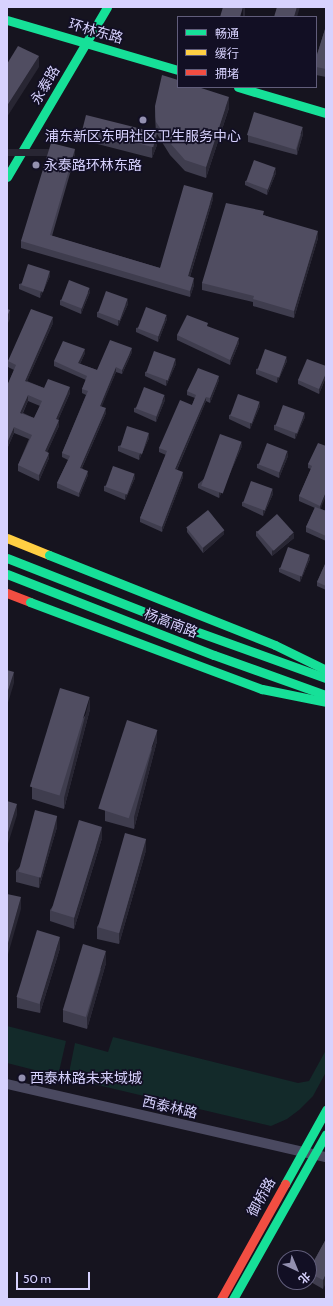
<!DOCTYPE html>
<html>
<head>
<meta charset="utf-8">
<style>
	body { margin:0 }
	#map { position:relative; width:333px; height:1306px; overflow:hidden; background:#16141f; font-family:Cabin,"Noto Sans SC",sans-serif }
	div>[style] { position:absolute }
	.green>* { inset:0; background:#132a2a }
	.street>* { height:10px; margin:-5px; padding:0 5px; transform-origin:5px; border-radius:5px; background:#4a4960 }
	.fast>* { height:9px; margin:-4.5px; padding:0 4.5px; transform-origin:4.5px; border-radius:4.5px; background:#16e098 }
	.slow>* { height:9px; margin:-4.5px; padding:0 4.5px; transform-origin:4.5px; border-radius:4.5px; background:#ffcf43 }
	.jam>* { height:9px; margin:-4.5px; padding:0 4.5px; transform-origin:4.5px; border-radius:4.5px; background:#f24e42 }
	.fast-bridge>* { height:9px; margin:-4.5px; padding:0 4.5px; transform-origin:4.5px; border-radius:4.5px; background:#16e098 }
	.wall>* { inset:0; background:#3f3d4e }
	.shaded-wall>* { inset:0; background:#282633; transform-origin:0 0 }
	.building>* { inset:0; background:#504d61; transform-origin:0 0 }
	.dots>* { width:11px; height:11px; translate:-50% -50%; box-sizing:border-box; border:2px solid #120f24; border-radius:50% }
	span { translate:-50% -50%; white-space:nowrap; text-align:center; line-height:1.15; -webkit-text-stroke:3.5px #120f24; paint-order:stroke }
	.street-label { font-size:14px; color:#d7d2fe }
	.poi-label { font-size:14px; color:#d7d2fe }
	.left { translate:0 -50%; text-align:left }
	.frame { position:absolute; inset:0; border:8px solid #d7d2fe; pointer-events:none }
	.legend { position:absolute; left:177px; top:16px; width:140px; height:72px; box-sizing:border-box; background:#120f24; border:1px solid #615d7b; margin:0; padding:5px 7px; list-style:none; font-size:12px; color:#d7d2fe }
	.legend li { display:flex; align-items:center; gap:8px; height:20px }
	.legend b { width:20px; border:1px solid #615d7b }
	.north { position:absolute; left:277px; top:1250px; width:40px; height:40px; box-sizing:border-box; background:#120f24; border:1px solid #615d7b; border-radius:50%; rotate:136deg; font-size:11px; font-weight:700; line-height:16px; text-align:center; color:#d7d2fe }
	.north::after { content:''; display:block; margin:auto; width:14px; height:18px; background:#9390b0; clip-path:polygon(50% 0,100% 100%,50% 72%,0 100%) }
	.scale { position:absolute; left:16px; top:1272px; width:74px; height:18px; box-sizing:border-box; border:2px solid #d7d2fe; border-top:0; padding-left:5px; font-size:12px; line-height:14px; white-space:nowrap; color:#d7d2fe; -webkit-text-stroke:3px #120f24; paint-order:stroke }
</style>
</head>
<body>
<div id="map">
	<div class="green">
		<i style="clip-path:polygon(7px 1026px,66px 1041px,58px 1076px,7px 1063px)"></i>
		<i style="clip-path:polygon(113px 1037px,298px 1083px,309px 1081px,326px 1050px,326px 1072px,313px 1096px,299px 1110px,287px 1119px,271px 1126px,68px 1078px,75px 1043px,108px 1052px)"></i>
	</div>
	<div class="street">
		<i style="left:7px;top:1084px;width:327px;rotate:12.9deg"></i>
	</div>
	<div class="fast">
		<i style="left:7px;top:20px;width:178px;rotate:16.3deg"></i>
		<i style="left:238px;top:87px;width:92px;rotate:16.5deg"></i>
		<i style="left:7px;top:177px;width:197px;rotate:-59.5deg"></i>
		<i style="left:7px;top:558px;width:178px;rotate:21.4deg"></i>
		<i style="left:173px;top:623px;width:163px;rotate:19.8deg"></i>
		<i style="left:7px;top:574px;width:222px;rotate:21.4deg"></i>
		<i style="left:214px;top:655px;width:119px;rotate:19.7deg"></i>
		<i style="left:285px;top:1184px;width:85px;rotate:-61deg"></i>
		<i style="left:233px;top:1299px;width:189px;rotate:-60.6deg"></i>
	</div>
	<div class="slow">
		<i style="left:7px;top:538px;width:45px;rotate:22deg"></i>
	</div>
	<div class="jam">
		<i style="left:7px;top:593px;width:25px;rotate:21deg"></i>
		<i style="left:221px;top:1299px;width:132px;rotate:-60.9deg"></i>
	</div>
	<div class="fast-bridge">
		<i style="left:49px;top:555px;width:243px;rotate:21.7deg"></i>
		<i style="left:275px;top:645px;width:57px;rotate:26.1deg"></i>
		<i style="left:30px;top:602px;width:248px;rotate:20.6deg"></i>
		<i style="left:262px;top:689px;width:65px;rotate:11.5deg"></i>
	</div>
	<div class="wall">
		<i style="clip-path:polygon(326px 26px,326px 77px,316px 75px,316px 58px)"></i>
		<i style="clip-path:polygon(155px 106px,229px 108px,206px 178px,185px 171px,170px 155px,157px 134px,157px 145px,152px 158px,82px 140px,82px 129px,156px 133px,155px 117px)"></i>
		<i style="clip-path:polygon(303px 134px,297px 155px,248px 142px,248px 135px)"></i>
		<i style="clip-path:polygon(75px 156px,52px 236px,160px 268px,213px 199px,190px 277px,194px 285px,190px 297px,21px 248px,21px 241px)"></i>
		<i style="clip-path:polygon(276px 173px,267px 195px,245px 185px,245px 181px)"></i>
		<i style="clip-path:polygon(264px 215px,318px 238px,294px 318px,253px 306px,253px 302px,202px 290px,202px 283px)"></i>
		<i style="clip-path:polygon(50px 276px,40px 298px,19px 289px,19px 284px)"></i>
		<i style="clip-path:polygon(90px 292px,81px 314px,60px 305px,60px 300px)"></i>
		<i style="clip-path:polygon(128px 304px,118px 326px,97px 317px,97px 312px)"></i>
		<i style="clip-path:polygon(167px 319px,158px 342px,136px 332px,136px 328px)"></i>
		<i style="clip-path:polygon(evenodd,53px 323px,27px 381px,44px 388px,70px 393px,58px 420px,59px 426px,47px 452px,49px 458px,39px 481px,18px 471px,18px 465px,29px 439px,14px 433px,7px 449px,7px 386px,14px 370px,8px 367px,8px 361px,53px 323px,28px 401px,40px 406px,34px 418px,23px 413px,28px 401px)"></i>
		<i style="clip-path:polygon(208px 327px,239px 343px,230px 365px,177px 340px,177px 335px)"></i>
		<i style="clip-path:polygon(132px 352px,122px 374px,116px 372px,101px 407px,106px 413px,82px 468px,88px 475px,79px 497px,57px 488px,57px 483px,68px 460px,62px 457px,62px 453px,86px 395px,82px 393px,82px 389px,86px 380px,54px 366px,54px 361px,85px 353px,80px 364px,97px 370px)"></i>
		<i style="clip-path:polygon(287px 361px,277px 383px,256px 374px,256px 369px)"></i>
		<i style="clip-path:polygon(176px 364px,166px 386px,145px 376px,145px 372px)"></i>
		<i style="clip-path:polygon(326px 366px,326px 377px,319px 394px,298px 384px,298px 380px)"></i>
		<i style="clip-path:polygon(219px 380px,210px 403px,206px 401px,177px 470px,183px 477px,162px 532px,140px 522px,140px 518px,166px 455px,159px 452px,159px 448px,192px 405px,195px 398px,187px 395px,187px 391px)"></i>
		<i style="clip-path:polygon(165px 400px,156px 422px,134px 412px,134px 408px)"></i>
		<i style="clip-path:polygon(260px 406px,250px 429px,229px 419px,229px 415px)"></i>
		<i style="clip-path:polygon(305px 417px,295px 439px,274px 430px,274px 425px)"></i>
		<i style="clip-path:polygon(149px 438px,139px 460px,118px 451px,118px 446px)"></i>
		<i style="clip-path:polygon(242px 446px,219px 498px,198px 488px,198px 484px)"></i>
		<i style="clip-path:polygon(326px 446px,321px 509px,326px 511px,326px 541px,306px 532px,306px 527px,315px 508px,299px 501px,299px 496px,311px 469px,308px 468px,308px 464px)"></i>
		<i style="clip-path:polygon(288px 456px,279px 478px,257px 468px,257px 464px)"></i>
		<i style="clip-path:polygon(135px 478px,125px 500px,104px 491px,104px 486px)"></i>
		<i style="clip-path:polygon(273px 494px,263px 516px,242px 506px,242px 502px)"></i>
		<i style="clip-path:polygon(187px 528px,224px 534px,203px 553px,187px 532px)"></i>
		<i style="clip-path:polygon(256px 531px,294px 538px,272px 556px,256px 536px)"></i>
		<i style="clip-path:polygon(310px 559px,300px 582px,279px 572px,279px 568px)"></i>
		<i style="clip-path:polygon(326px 562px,326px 590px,317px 586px,317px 582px)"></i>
		<i style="clip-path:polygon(90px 709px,64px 809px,32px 799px,32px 787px)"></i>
		<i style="clip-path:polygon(157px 741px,134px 829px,105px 821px,105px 810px)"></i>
		<i style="clip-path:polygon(57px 827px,39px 888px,16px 882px,16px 871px)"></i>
		<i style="clip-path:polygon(102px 838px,74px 929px,50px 921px,50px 910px)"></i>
		<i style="clip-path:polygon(146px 850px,119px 944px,97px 939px,97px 927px)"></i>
		<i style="clip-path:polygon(60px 948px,40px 1013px,17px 1008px,17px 997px)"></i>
		<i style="clip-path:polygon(106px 963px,87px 1029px,63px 1022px,63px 1010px)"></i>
		<i style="clip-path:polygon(326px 1239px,323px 1289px,309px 1281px,309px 1270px)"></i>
	</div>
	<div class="shaded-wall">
		<i style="left:243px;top:7px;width:2px;height:10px"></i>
		<i style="clip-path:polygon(297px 7px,300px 7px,297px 17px,294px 17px)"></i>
		<i style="clip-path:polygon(39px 56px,39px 67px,7px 117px,7px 106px)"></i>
		<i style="clip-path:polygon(229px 97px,229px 108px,206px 178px,206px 167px)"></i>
		<i style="clip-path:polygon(303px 127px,303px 134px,297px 155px,297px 149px)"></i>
		<i style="clip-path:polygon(157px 133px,157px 145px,152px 158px,152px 147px)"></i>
		<i style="left:75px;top:149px;width:7px;height:90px;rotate:90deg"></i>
		<i style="clip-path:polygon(276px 168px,276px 173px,267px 195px,267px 191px)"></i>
		<i style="clip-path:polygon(213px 193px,213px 199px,188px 283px,188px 276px)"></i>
		<i style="clip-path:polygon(318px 231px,318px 238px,294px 318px,294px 311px)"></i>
		<i style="clip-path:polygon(50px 271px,50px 276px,40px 298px,40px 294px)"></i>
		<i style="clip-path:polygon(194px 278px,194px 285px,190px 297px,190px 291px)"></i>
		<i style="clip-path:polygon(90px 288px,90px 292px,81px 314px,81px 310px)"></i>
		<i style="clip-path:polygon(128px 299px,128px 304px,118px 326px,118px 321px)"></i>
		<i style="clip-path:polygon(10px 310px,10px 319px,7px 325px,7px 317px)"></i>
		<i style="clip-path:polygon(167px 315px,167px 319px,158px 342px,158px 337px)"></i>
		<i style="clip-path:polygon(53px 317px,53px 323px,25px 386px,25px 381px)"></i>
		<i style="clip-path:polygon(239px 338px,239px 343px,230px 365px,230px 360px)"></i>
		<i style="clip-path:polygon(132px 348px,132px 352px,122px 374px,122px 370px)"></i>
		<i style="clip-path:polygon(85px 349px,85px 353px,78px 368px,78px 363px)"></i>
		<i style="clip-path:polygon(287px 357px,287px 361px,277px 383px,277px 379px)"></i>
		<i style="clip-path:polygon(176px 359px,176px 364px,166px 386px,166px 381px)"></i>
		<i style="clip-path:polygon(116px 367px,116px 372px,100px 411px,100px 406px)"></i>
		<i style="clip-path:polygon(326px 373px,326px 377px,319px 394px,319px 389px)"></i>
		<i style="clip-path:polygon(219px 376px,219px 380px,210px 403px,210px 398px)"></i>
		<i style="clip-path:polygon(70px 387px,70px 393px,56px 425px,56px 419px)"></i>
		<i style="clip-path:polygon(28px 395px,28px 401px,20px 418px,20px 413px)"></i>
		<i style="clip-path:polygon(165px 395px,165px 400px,156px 422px,156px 418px)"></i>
		<i style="clip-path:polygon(206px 397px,206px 401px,175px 474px,175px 469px)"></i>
		<i style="clip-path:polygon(260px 402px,260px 406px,250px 429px,250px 424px)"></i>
		<i style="clip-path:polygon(106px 408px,106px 413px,80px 472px,80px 468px)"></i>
		<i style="clip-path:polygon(305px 413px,305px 417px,295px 439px,295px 435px)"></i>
		<i style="clip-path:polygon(59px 420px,59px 426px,45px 457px,45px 451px)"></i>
		<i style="clip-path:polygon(14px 427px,14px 433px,7px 449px,7px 443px)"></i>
		<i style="clip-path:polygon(149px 433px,149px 438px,139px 460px,139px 456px)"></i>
		<i style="clip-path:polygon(242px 442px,242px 446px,219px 498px,219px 493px)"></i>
		<i style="clip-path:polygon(288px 451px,288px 456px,279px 478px,279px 473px)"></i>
		<i style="clip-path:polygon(49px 453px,49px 458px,39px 481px,39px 475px)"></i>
		<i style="clip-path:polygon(88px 471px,88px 475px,79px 497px,79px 493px)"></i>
		<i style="clip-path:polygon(183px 472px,183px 477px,162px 532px,162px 527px)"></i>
		<i style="clip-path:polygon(135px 474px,135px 478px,125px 500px,125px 496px)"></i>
		<i style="clip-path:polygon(273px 489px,273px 494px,263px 516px,263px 511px)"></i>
		<i style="clip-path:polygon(326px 492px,326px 496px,320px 510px,320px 506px)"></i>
		<i style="clip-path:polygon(224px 530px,224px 534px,203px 553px,203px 548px)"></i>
		<i style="clip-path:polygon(294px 533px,294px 538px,272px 556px,272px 551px)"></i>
		<i style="clip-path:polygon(310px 555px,310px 559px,300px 582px,300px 577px)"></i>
		<i style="clip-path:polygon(14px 672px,14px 683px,7px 706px,7px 694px)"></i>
		<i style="clip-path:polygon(90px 697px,90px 709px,64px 809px,64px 798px)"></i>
		<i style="clip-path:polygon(157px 730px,157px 741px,134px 829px,134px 817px)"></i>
		<i style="clip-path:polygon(17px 804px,17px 815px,7px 847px,7px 836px)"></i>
		<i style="clip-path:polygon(57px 816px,57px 827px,39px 888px,39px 877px)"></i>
		<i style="clip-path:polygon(102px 827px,102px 838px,74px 929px,74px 918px)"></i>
		<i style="clip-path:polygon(146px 839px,146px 850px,119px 944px,119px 933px)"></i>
		<i style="clip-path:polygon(21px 897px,21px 909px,7px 958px,7px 947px)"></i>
		<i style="clip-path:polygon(60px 937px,60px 948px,40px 1013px,40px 1002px)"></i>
		<i style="clip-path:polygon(106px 951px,106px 963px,87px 1029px,87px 1018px)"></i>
		<i style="clip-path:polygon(326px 1274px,326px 1283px,323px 1289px,323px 1280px)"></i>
	</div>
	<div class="building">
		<i style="clip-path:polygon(223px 7px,243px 7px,240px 17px,220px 17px)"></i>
		<i style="clip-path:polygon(277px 7px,297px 7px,294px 17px,274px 17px)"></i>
		<i style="clip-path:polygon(326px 26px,326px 69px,316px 67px,316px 58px)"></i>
		<i style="clip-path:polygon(18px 46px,39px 56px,7px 106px,7px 64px)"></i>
		<i style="clip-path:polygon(162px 75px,178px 80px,178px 87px,198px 87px,229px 97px,206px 167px,185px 160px,170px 143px,156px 122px,155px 106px)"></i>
		<i style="left:254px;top:112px;width:51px;height:24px;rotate:17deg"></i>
		<i style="left:86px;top:115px;width:73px;height:15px;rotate:14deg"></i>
		<i style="clip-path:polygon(51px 143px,75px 149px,50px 235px,160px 268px,184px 185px,213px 193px,188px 276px,194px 278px,190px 291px,21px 241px)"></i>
		<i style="left:254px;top:160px;width:23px;height:23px;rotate:20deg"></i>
		<i style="clip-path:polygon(226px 203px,264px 211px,263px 215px,318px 231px,294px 311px,253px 299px,254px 296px,202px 283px)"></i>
		<i style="left:28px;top:264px;width:23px;height:22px;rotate:18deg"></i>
		<i style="left:69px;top:280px;width:22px;height:22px;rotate:21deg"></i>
		<i style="left:106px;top:291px;width:23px;height:23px;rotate:20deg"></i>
		<i style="left:146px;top:307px;width:22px;height:23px;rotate:21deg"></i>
		<i style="clip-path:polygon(7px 309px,10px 310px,7px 317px)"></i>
		<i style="clip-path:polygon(evenodd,31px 309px,53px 317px,25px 381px,44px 388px,48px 379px,70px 387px,56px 419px,59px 420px,45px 451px,49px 453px,39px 475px,18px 465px,32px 435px,14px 427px,7px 443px,7px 386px,16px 365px,8px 361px,31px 309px,28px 395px,42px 401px,34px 418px,20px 413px,28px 395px)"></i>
		<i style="clip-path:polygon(187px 315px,208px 323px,207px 326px,239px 338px,230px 360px,177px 335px)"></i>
		<i style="clip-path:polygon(110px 340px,132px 348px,122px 370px,116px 367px,100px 406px,106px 408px,80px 468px,88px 471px,79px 493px,57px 483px,70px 456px,62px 453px,88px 391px,82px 389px,87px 376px,54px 361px,63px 341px,85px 349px,78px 363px,97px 370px)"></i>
		<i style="left:265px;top:349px;width:23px;height:22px;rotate:20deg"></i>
		<i style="left:154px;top:351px;width:23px;height:23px;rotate:20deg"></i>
		<i style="clip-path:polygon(307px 359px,326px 366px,326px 373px,319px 389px,298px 380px)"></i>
		<i style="clip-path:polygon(198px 368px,219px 376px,210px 398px,206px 397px,175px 469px,183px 472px,162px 527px,140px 518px,167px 451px,159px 448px,180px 400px,192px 405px,196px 395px,187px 391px)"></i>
		<i style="left:144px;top:387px;width:22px;height:23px;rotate:21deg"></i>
		<i style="left:238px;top:394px;width:23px;height:23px;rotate:20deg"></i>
		<i style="left:283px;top:405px;width:23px;height:22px;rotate:20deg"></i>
		<i style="left:127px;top:426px;width:23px;height:22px;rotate:18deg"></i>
		<i style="left:220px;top:434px;width:23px;height:55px;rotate:20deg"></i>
		<i style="left:267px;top:443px;width:22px;height:23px;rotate:21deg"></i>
		<i style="clip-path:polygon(318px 443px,326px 446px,326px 492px,320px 506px,299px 496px,312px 466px,308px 464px)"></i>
		<i style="left:113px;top:466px;width:23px;height:22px;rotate:20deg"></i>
		<i style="left:251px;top:481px;width:23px;height:23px;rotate:20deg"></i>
		<i style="clip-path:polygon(315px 507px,326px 511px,326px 536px,306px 527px)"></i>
		<i style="left:208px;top:510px;width:26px;height:28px;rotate:51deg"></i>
		<i style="left:277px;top:514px;width:25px;height:27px;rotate:48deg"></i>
		<i style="left:288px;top:547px;width:23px;height:23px;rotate:20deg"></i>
		<i style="clip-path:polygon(326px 562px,326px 586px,317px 582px)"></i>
		<i style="clip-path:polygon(7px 670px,14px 672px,7px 694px)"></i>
		<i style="left:60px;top:688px;width:31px;height:103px;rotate:17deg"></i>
		<i style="left:127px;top:720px;width:32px;height:93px;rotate:18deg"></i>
		<i style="clip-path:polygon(7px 801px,17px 804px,7px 836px)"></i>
		<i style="left:35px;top:810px;width:23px;height:64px;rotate:15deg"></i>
		<i style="left:79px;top:820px;width:24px;height:95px;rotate:17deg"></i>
		<i style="left:125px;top:833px;width:22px;height:98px;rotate:16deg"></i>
		<i style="clip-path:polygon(7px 894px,21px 897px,7px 947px)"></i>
		<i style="left:37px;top:930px;width:24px;height:70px;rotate:17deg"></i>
		<i style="left:83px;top:944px;width:24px;height:69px;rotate:17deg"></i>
		<i style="clip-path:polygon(326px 1239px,326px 1274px,323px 1280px,309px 1273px,309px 1270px)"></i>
	</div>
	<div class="dots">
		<i style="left:143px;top:120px;background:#9390b0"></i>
		<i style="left:36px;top:165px;background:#9390b0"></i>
		<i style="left:22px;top:1078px;background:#9390b0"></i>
	</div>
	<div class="street-label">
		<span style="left:96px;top:31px;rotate:16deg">环林东路</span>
		<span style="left:45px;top:85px;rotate:-59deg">永泰路</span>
		<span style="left:171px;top:623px;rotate:21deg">杨高南路</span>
		<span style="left:170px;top:1107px;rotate:13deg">西泰林路</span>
		<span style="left:261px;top:1197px;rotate:-61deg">御桥路</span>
	</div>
	<div class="poi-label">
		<span style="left:143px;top:136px">浦东新区东明社区卫生服务中心</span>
		<span class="left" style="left:44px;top:165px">永泰路环林东路</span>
		<span class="left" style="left:30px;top:1078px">西泰林路未来域城</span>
	</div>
	<div class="frame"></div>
	<ul class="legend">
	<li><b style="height:5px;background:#16e098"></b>畅通</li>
	<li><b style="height:5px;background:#ffcf43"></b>缓行</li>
	<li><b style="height:5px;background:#f24e42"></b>拥堵</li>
	</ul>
	<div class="north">北</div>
	<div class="scale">50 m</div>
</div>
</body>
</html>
